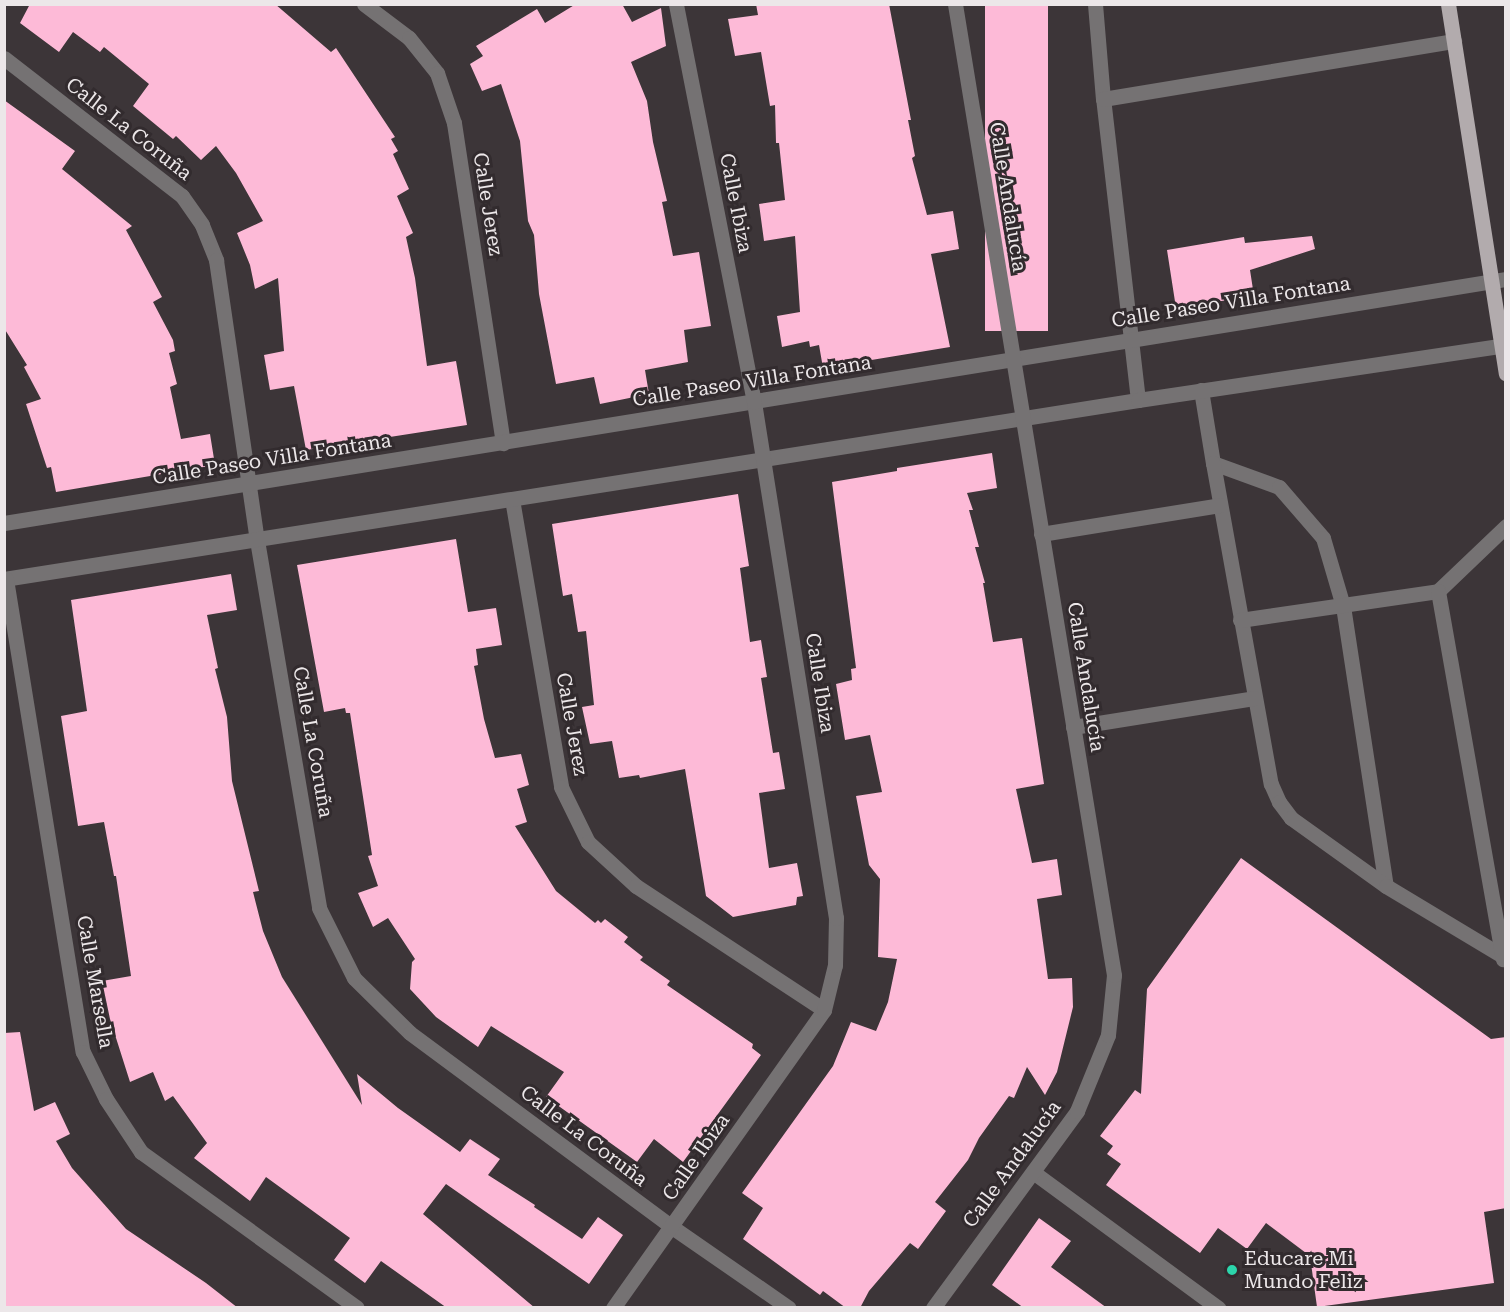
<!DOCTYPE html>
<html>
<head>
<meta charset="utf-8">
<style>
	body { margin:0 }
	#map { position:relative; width:1510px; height:1312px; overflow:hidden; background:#3c3538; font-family:"Roboto Serif",serif }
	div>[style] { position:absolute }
	.building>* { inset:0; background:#fdbad7; transform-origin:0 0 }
	.minor>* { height:15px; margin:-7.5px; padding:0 7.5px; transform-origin:7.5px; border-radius:7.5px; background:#757273 }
	.major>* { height:15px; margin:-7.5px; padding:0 7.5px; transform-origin:7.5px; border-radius:7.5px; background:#b2abad }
	.dots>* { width:16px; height:16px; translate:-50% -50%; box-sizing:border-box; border:3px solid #322b2e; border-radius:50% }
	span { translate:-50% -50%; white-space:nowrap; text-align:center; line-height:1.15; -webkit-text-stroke:6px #322b2e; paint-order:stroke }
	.street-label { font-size:20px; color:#ece7e9 }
	.poi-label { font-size:20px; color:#ece7e9 }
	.left { translate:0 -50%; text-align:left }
	.frame { position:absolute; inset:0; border:6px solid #ece7e9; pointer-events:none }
</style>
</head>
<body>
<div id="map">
	<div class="building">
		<i style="clip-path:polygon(30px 4px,275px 4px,331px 52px,336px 48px,395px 137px,391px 139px,398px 151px,393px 154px,409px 189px,397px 196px,413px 233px,406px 237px,415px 278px,427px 366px,456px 361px,467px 425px,306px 450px,294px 386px,270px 390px,264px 355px,284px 351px,278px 278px,255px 289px,250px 265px,237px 233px,263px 221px,236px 173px,216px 146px,201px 160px,176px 136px,173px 139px,133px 106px,149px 84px,104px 47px,100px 52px,73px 32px,59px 52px,20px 23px)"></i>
		<i style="clip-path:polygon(576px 4px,622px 4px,632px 22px,661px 8px,666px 46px,631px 62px,647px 101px,653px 142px,667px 201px,662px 202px,673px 256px,699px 252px,711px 326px,684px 330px,688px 362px,645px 370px,649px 394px,600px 404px,594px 377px,556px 384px,539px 294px,534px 235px,528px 221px,520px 141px,501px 84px,482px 91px,470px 64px,483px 56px,476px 46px,537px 9px,545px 23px)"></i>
		<i style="clip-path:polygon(756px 4px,889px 4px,911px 120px,908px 120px,915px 156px,912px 158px,927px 215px,953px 211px,959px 249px,931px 254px,950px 347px,823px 368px,819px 345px,810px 347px,809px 341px,782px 347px,777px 316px,800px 312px,795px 236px,764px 241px,759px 204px,785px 200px,779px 143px,776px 143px,775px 105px,770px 106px,761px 52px,735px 56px,728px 19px,758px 15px)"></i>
		<i style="left:985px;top:4px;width:63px;height:327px"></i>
		<i style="clip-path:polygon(4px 100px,75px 151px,62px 169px,132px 226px,126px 230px,162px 297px,153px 302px,173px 340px,175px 351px,169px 353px,177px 384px,170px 387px,181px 439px,210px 434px,215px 465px,56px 492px,51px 467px,47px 468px,26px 404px,41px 399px,24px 367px,27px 365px,4px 328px)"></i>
		<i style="clip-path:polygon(1312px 236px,1315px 249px,1250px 270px,1254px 296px,1176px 308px,1167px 250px,1244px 237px,1245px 243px)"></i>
		<i style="clip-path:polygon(992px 453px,997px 488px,967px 493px,973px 510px,969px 510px,979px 547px,975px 547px,985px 583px,983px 583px,993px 642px,1022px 638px,1044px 784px,1016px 789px,1032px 863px,1057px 859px,1062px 895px,1037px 899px,1048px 979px,1072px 978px,1073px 1007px,1057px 1072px,1045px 1095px,1027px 1067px,1014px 1098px,1009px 1096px,979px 1138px,968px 1160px,935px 1202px,946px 1211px,918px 1249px,910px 1243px,869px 1291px,860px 1308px,846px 1308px,823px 1291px,820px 1295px,743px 1239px,763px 1208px,742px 1193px,833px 1066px,851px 1022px,876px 1031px,888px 1002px,897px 959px,878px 957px,880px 879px,869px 865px,856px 796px,882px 792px,870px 735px,845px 740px,836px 684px,852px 680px,851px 669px,856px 668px,832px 482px,897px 471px,897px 468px)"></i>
		<i style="clip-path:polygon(738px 494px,749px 566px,740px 568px,750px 642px,761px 640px,767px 677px,761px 678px,773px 753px,779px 752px,785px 789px,759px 793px,769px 868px,797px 863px,803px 896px,797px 897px,796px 905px,733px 917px,706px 896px,685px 769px,640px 778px,639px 775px,619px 778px,612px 741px,590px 744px,582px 707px,594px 705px,586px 631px,578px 632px,572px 594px,563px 596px,552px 524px)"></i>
		<i style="clip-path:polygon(456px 539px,468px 612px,496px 608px,502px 645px,476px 649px,478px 665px,474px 666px,484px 719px,495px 758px,521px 754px,529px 785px,517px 789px,527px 822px,515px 826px,556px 891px,595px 923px,598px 920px,601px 923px,605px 919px,628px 937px,624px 942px,643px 957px,640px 960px,670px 981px,667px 985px,753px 1044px,752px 1048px,761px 1055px,683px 1162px,654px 1139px,637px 1162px,546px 1097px,564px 1072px,491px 1026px,478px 1047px,436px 1017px,410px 989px,412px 962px,415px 959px,388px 918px,373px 927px,358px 893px,378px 886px,368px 856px,372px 855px,350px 713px,346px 713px,345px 708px,324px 712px,297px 565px)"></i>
		<i style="clip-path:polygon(231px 574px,237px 610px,207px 615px,218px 668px,215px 669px,227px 717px,232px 781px,259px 891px,253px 892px,263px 931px,282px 977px,362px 1105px,357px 1074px,398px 1108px,460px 1152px,470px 1139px,500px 1159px,488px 1175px,535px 1205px,534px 1207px,582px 1239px,598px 1217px,623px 1235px,589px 1284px,446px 1184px,423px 1214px,535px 1308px,447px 1308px,381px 1261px,365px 1283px,334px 1260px,350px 1238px,266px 1177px,250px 1201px,194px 1158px,207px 1143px,173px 1096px,165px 1101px,153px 1072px,130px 1082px,110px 1019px,102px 981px,131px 976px,116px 876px,114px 876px,104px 822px,78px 826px,61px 716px,87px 711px,71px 600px)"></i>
		<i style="clip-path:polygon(1241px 858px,1491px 1039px,1506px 1037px,1506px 1208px,1484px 1212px,1494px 1283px,1317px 1307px,1310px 1256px,1266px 1223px,1247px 1249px,1218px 1228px,1200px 1253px,1106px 1185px,1121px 1164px,1107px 1154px,1113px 1146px,1100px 1136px,1135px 1090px,1141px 1094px,1147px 989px)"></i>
		<i style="clip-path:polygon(20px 1032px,34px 1111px,55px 1102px,70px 1134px,56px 1141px,72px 1168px,126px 1229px,206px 1283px,238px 1308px,4px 1308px,4px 1033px)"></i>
		<i style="clip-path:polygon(1039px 1218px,1071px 1241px,1051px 1267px,1107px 1308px,1024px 1308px,992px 1285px)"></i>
	</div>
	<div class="minor">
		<i style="left:364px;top:4px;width:56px;rotate:37.1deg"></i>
		<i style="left:409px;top:38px;width:45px;rotate:51.3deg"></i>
		<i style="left:437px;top:73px;width:53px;rotate:71.2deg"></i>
		<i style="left:454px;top:123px;width:324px;rotate:81.3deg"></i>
		<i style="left:1095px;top:4px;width:95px;rotate:85.2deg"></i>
		<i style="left:4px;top:58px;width:225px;rotate:37.8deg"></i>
		<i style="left:182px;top:196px;width:35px;rotate:55deg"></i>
		<i style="left:202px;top:225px;width:38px;rotate:68deg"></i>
		<i style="left:216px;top:260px;width:283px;rotate:81.7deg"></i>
		<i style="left:257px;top:540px;width:373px;rotate:80.4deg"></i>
		<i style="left:319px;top:908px;width:78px;rotate:63.4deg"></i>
		<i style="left:354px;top:978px;width:78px;rotate:44.5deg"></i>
		<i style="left:410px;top:1033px;width:326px;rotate:36.5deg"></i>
		<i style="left:672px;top:1227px;width:142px;rotate:34.7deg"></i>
		<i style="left:1201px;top:390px;width:74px;rotate:80.7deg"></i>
		<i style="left:1213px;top:463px;width:70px;rotate:20deg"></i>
		<i style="left:1279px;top:487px;width:67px;rotate:49.2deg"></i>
		<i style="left:1323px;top:538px;width:71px;rotate:73.6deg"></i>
		<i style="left:1343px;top:606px;width:283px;rotate:81.3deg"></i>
		<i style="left:1138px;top:400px;width:303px;rotate:-96.6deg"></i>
		<i style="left:1103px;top:99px;width:356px;rotate:-9.4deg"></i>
		<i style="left:1213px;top:463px;width:326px;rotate:79.8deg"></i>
		<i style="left:1271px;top:784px;width:20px;rotate:66deg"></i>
		<i style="left:1279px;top:802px;width:20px;rotate:53deg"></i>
		<i style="left:1291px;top:818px;width:117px;rotate:35.6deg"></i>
		<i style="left:1386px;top:886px;width:140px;rotate:31deg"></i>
		<i style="left:512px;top:499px;width:292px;rotate:80.3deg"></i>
		<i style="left:561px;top:787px;width:61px;rotate:63.9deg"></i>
		<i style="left:588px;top:842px;width:65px;rotate:42.5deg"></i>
		<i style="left:636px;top:886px;width:225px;rotate:33.4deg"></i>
		<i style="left:4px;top:523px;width:1522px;rotate:-9.23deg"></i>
		<i style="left:1041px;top:534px;width:181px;rotate:-9.2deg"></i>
		<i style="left:4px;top:579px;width:1148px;rotate:-8.97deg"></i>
		<i style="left:1138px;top:400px;width:372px;rotate:-8.5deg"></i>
		<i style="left:6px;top:579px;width:479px;rotate:80.8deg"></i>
		<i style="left:83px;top:1052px;width:52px;rotate:63.9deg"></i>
		<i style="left:106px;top:1099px;width:64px;rotate:56.6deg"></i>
		<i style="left:141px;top:1152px;width:266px;rotate:35.8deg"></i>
		<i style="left:1438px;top:591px;width:94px;rotate:-43.7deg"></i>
		<i style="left:1240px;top:620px;width:200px;rotate:-8.3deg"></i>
		<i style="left:1438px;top:591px;width:374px;rotate:80deg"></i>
		<i style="left:1073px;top:727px;width:183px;rotate:-9.1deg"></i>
		<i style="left:1033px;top:1172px;width:230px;rotate:36.3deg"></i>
		<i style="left:613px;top:1308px;width:365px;rotate:-54.7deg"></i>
		<i style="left:824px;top:1010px;width:46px;rotate:-76.3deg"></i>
		<i style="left:835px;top:965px;width:47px;rotate:-88.8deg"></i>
		<i style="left:836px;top:918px;width:522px;rotate:-99.03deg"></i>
		<i style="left:754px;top:402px;width:406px;rotate:-101.1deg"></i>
		<i style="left:933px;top:1308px;width:244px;rotate:-53.8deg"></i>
		<i style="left:1077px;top:1111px;width:82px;rotate:-67.8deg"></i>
		<i style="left:1108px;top:1035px;width:60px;rotate:-84.3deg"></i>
		<i style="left:1114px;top:975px;width:984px;rotate:-99.3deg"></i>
	</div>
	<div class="major">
		<i style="left:1448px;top:4px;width:374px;rotate:81.1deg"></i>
	</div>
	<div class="dots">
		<i style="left:1232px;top:1270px;background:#2cd5ab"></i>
	</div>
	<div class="street-label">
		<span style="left:129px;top:129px;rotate:38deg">Calle La Coruña</span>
		<span style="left:1008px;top:197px;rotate:81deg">Calle Andalucía</span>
		<span style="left:736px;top:203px;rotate:79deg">Calle Ibiza</span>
		<span style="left:488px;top:204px;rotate:81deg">Calle Jerez</span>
		<span style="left:1231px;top:302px;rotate:-9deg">Calle Paseo Villa Fontana</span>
		<span style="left:752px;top:381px;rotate:-9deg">Calle Paseo Villa Fontana</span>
		<span style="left:272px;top:459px;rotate:-9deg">Calle Paseo Villa Fontana</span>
		<span style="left:1086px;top:677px;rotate:81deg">Calle Andalucía</span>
		<span style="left:820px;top:683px;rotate:81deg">Calle Ibiza</span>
		<span style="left:572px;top:724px;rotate:80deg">Calle Jerez</span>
		<span style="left:313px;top:742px;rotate:80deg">Calle La Coruña</span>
		<span style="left:95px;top:982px;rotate:80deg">Calle Marsella</span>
		<span style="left:584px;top:1136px;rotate:37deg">Calle La Coruña</span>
		<span style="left:696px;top:1157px;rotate:-55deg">Calle Ibiza</span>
		<span style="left:1012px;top:1164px;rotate:-54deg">Calle Andalucía</span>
	</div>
	<div class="poi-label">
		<span class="left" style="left:1244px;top:1270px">Educare Mi<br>Mundo Feliz</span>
	</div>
	<div class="frame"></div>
</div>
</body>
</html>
